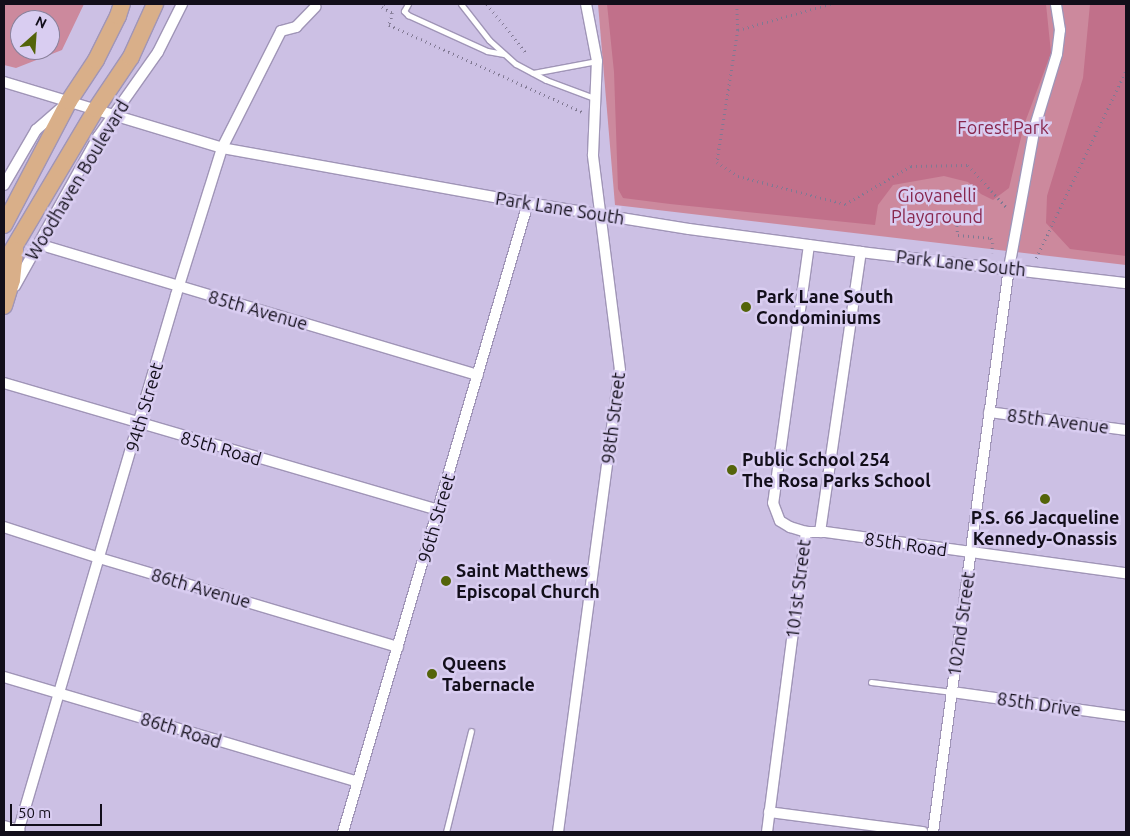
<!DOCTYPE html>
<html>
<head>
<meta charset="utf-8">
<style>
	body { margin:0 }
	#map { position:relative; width:1130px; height:836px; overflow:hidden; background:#ccc0e4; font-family:Ubuntu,sans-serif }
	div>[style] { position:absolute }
	.green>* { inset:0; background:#cc899d }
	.forest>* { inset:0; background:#c1708a }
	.path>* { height:2.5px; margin-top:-1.25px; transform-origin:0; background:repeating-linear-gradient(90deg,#817993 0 1px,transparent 0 5px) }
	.roads { filter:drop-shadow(1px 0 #a095b7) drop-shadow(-1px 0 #a095b7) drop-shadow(0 1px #a095b7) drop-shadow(0 -1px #a095b7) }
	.lane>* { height:5px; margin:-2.5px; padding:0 2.5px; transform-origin:2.5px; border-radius:2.5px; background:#fff }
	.street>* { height:10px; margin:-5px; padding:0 5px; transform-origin:5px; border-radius:5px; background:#fff }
	.primary>* { height:16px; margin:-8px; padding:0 8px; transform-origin:8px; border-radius:8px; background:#d9af89 }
	.dots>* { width:14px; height:14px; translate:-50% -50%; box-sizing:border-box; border:2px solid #d9cdf1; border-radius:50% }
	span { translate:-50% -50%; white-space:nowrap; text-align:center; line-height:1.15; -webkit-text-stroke:5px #d9cdf1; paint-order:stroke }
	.park-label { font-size:18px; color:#88274e }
	.street-label { font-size:18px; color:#120e1a }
	.poi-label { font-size:18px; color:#120e1a; font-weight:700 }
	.left { translate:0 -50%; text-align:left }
	.frame { position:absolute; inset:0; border:5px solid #120e1a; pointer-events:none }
	.north { position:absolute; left:10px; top:10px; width:50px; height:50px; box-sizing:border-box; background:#d9cdf1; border:1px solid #89819b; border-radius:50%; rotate:26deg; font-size:14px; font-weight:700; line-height:20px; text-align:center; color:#120e1a }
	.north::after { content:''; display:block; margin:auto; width:18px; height:22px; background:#54640a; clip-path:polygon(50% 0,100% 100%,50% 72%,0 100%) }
	.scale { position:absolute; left:10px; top:804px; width:92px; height:22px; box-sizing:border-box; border:2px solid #120e1a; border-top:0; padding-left:6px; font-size:15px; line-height:18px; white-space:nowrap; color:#120e1a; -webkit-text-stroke:4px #d9cdf1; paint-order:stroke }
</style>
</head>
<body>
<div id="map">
	<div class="green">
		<i style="clip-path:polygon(evenodd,4px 4px,84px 4px,62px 50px,16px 68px,4px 65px,4px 4px,20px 20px,50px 20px,50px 50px,20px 50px,20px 20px)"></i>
		<i style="clip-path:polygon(598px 4px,1126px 4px,1126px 265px,615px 205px)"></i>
	</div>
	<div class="forest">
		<i style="clip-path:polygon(607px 4px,1046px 4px,1051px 53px,1024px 125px,1009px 188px,993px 200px,981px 194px,968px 182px,944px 176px,893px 185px,878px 205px,875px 225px,670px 204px,623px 198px,618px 189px,614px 72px)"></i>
		<i style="clip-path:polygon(1090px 4px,1126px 4px,1126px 256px,1070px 249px,1046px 223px,1047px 196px,1083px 78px)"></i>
	</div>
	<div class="path">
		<i style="left:384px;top:4px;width:4px;rotate:124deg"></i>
		<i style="left:382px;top:7px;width:13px;rotate:29deg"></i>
		<i style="left:393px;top:13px;width:13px;rotate:108deg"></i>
		<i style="left:389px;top:25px;width:213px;rotate:24.2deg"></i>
		<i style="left:487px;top:4px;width:64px;rotate:51.3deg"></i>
		<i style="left:737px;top:4px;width:26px;rotate:88deg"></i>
		<i style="left:738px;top:30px;width:134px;rotate:99deg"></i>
		<i style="left:717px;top:162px;width:25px;rotate:34deg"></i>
		<i style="left:738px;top:176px;width:111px;rotate:14.7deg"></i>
		<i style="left:845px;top:204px;width:76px;rotate:-29.9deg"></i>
		<i style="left:911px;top:166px;width:57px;rotate:-1deg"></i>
		<i style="left:968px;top:165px;width:59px;rotate:47.7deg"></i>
		<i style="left:738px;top:30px;width:96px;rotate:-15.8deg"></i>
		<i style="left:957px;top:226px;width:9px;rotate:84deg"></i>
		<i style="left:958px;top:235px;width:33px;rotate:5deg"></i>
		<i style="left:991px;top:238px;width:5px;rotate:68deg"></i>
		<i style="left:993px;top:243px;width:10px;rotate:96deg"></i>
		<i style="left:1036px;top:258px;width:208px;rotate:-64.4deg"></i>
	</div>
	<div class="roads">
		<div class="lane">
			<i style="left:408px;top:4px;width:8px;rotate:120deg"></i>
			<i style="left:404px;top:11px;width:6px;rotate:45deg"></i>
			<i style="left:408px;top:15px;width:87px;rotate:24.5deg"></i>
			<i style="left:487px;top:51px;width:17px;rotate:10deg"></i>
			<i style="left:461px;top:4px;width:46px;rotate:52.1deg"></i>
			<i style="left:489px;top:40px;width:36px;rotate:42deg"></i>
			<i style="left:516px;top:64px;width:34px;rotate:28deg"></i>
			<i style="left:546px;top:80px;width:51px;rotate:20.6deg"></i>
			<i style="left:533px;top:73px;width:65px;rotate:-10.6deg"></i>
			<i style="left:871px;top:682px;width:82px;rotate:7deg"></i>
			<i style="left:446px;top:832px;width:104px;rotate:-76.1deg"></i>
		</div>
		<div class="street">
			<i style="left:4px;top:82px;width:228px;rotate:16.8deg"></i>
			<i style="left:222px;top:148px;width:311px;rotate:10.2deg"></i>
			<i style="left:528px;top:203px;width:163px;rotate:9.2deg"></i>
			<i style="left:689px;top:229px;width:174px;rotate:7.6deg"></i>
			<i style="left:861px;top:252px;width:267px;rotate:6.7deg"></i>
			<i style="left:4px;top:185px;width:64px;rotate:-59.8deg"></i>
			<i style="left:36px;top:130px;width:35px;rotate:-41deg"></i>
			<i style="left:38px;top:244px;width:459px;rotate:16.6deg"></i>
			<i style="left:809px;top:245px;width:260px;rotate:97.9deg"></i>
			<i style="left:773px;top:503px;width:19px;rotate:69deg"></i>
			<i style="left:780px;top:521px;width:12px;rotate:31deg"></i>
			<i style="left:790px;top:527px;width:17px;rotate:17deg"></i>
			<i style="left:806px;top:532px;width:19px"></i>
			<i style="left:825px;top:532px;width:304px;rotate:7.8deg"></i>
			<i style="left:15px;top:286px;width:171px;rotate:-60.9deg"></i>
			<i style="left:98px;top:137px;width:104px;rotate:-54.8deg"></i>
			<i style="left:158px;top:52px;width:54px;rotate:-63.4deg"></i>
			<i style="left:4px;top:383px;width:452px;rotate:16.3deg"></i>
			<i style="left:989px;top:412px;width:138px;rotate:7.5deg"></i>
			<i style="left:4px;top:527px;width:100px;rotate:18.1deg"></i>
			<i style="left:99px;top:558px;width:312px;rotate:16.6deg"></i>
			<i style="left:820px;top:532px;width:283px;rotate:-81.7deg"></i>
			<i style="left:4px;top:677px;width:369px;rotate:16.5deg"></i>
			<i style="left:952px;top:692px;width:176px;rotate:7.9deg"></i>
			<i style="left:769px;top:812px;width:155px;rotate:7.4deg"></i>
			<i style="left:4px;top:826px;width:16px;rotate:15deg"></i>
			<i style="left:18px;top:832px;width:560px;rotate:-73.6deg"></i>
			<i style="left:176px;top:295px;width:154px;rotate:-72.6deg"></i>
			<i style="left:222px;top:148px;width:131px;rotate:-63.2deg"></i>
			<i style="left:281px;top:31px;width:16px;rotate:-15deg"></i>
			<i style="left:296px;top:27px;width:28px;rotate:-46deg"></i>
			<i style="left:343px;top:832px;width:656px;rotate:-73.61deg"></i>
			<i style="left:558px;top:832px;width:466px;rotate:-82.4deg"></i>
			<i style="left:620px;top:370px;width:217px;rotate:-97.2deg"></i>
			<i style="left:593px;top:155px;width:94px;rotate:-87.6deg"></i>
			<i style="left:597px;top:61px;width:58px;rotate:-100.9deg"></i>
			<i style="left:767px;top:832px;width:303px;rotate:-82.6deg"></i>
			<i style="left:933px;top:832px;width:569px;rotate:-82.33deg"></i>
			<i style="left:1009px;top:268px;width:144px;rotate:-79.6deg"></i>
			<i style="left:1035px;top:126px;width:75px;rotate:-73deg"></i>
			<i style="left:1057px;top:54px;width:24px;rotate:-83deg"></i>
			<i style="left:1060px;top:30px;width:26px;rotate:-99deg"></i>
		</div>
		<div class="primary">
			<i style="left:4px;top:225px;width:140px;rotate:-62.3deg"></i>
			<i style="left:69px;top:101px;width:49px;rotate:-56.6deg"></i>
			<i style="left:96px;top:60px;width:49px;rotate:-63.4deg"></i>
			<i style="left:118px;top:16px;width:13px;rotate:-72deg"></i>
			<i style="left:4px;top:264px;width:180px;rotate:-59.3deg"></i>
			<i style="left:96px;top:109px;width:63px;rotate:-56.1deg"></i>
			<i style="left:131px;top:57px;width:58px;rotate:-65.6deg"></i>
			<i style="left:4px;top:306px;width:27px;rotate:-73deg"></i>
			<i style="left:12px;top:280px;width:30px;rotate:-84deg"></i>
		</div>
	</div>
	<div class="dots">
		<i style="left:746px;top:307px;background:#54640a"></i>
		<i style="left:732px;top:470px;background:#54640a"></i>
		<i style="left:1045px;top:499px;background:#54640a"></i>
		<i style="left:446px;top:581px;background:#54640a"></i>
		<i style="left:432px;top:674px;background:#54640a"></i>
	</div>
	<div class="park-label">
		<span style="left:1003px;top:127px">Forest Park</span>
		<span style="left:937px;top:206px">Giovanelli<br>Playground</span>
	</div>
	<div class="street-label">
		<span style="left:77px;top:180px;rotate:-59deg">Woodhaven Boulevard</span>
		<span style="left:560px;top:208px;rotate:9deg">Park Lane South</span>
		<span style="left:961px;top:263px;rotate:6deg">Park Lane South</span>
		<span style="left:258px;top:310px;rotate:16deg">85th Avenue</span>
		<span style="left:144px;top:407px;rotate:-74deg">94th Street</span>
		<span style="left:613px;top:418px;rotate:-83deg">98th Street</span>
		<span style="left:1058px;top:421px;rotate:7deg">85th Avenue</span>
		<span style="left:221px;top:448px;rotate:16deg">85th Road</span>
		<span style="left:436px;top:518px;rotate:-74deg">96th Street</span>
		<span style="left:906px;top:544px;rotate:8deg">85th Road</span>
		<span style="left:201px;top:588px;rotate:16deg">86th Avenue</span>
		<span style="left:798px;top:589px;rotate:-83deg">101st Street</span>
		<span style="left:961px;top:624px;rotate:-82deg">102nd Street</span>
		<span style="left:1039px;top:704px;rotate:8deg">85th Drive</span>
		<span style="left:181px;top:730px;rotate:17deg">86th Road</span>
	</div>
	<div class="poi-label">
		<span class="left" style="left:756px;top:307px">Park Lane South<br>Condominiums</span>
		<span class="left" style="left:742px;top:470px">Public School 254<br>The Rosa Parks School</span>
		<span style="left:1045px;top:528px">P.S. 66 Jacqueline<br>Kennedy-Onassis</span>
		<span class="left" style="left:456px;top:581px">Saint Matthews<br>Episcopal Church</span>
		<span class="left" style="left:442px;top:674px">Queens<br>Tabernacle</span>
	</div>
	<div class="frame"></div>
	<div class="north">N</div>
	<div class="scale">50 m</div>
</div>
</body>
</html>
